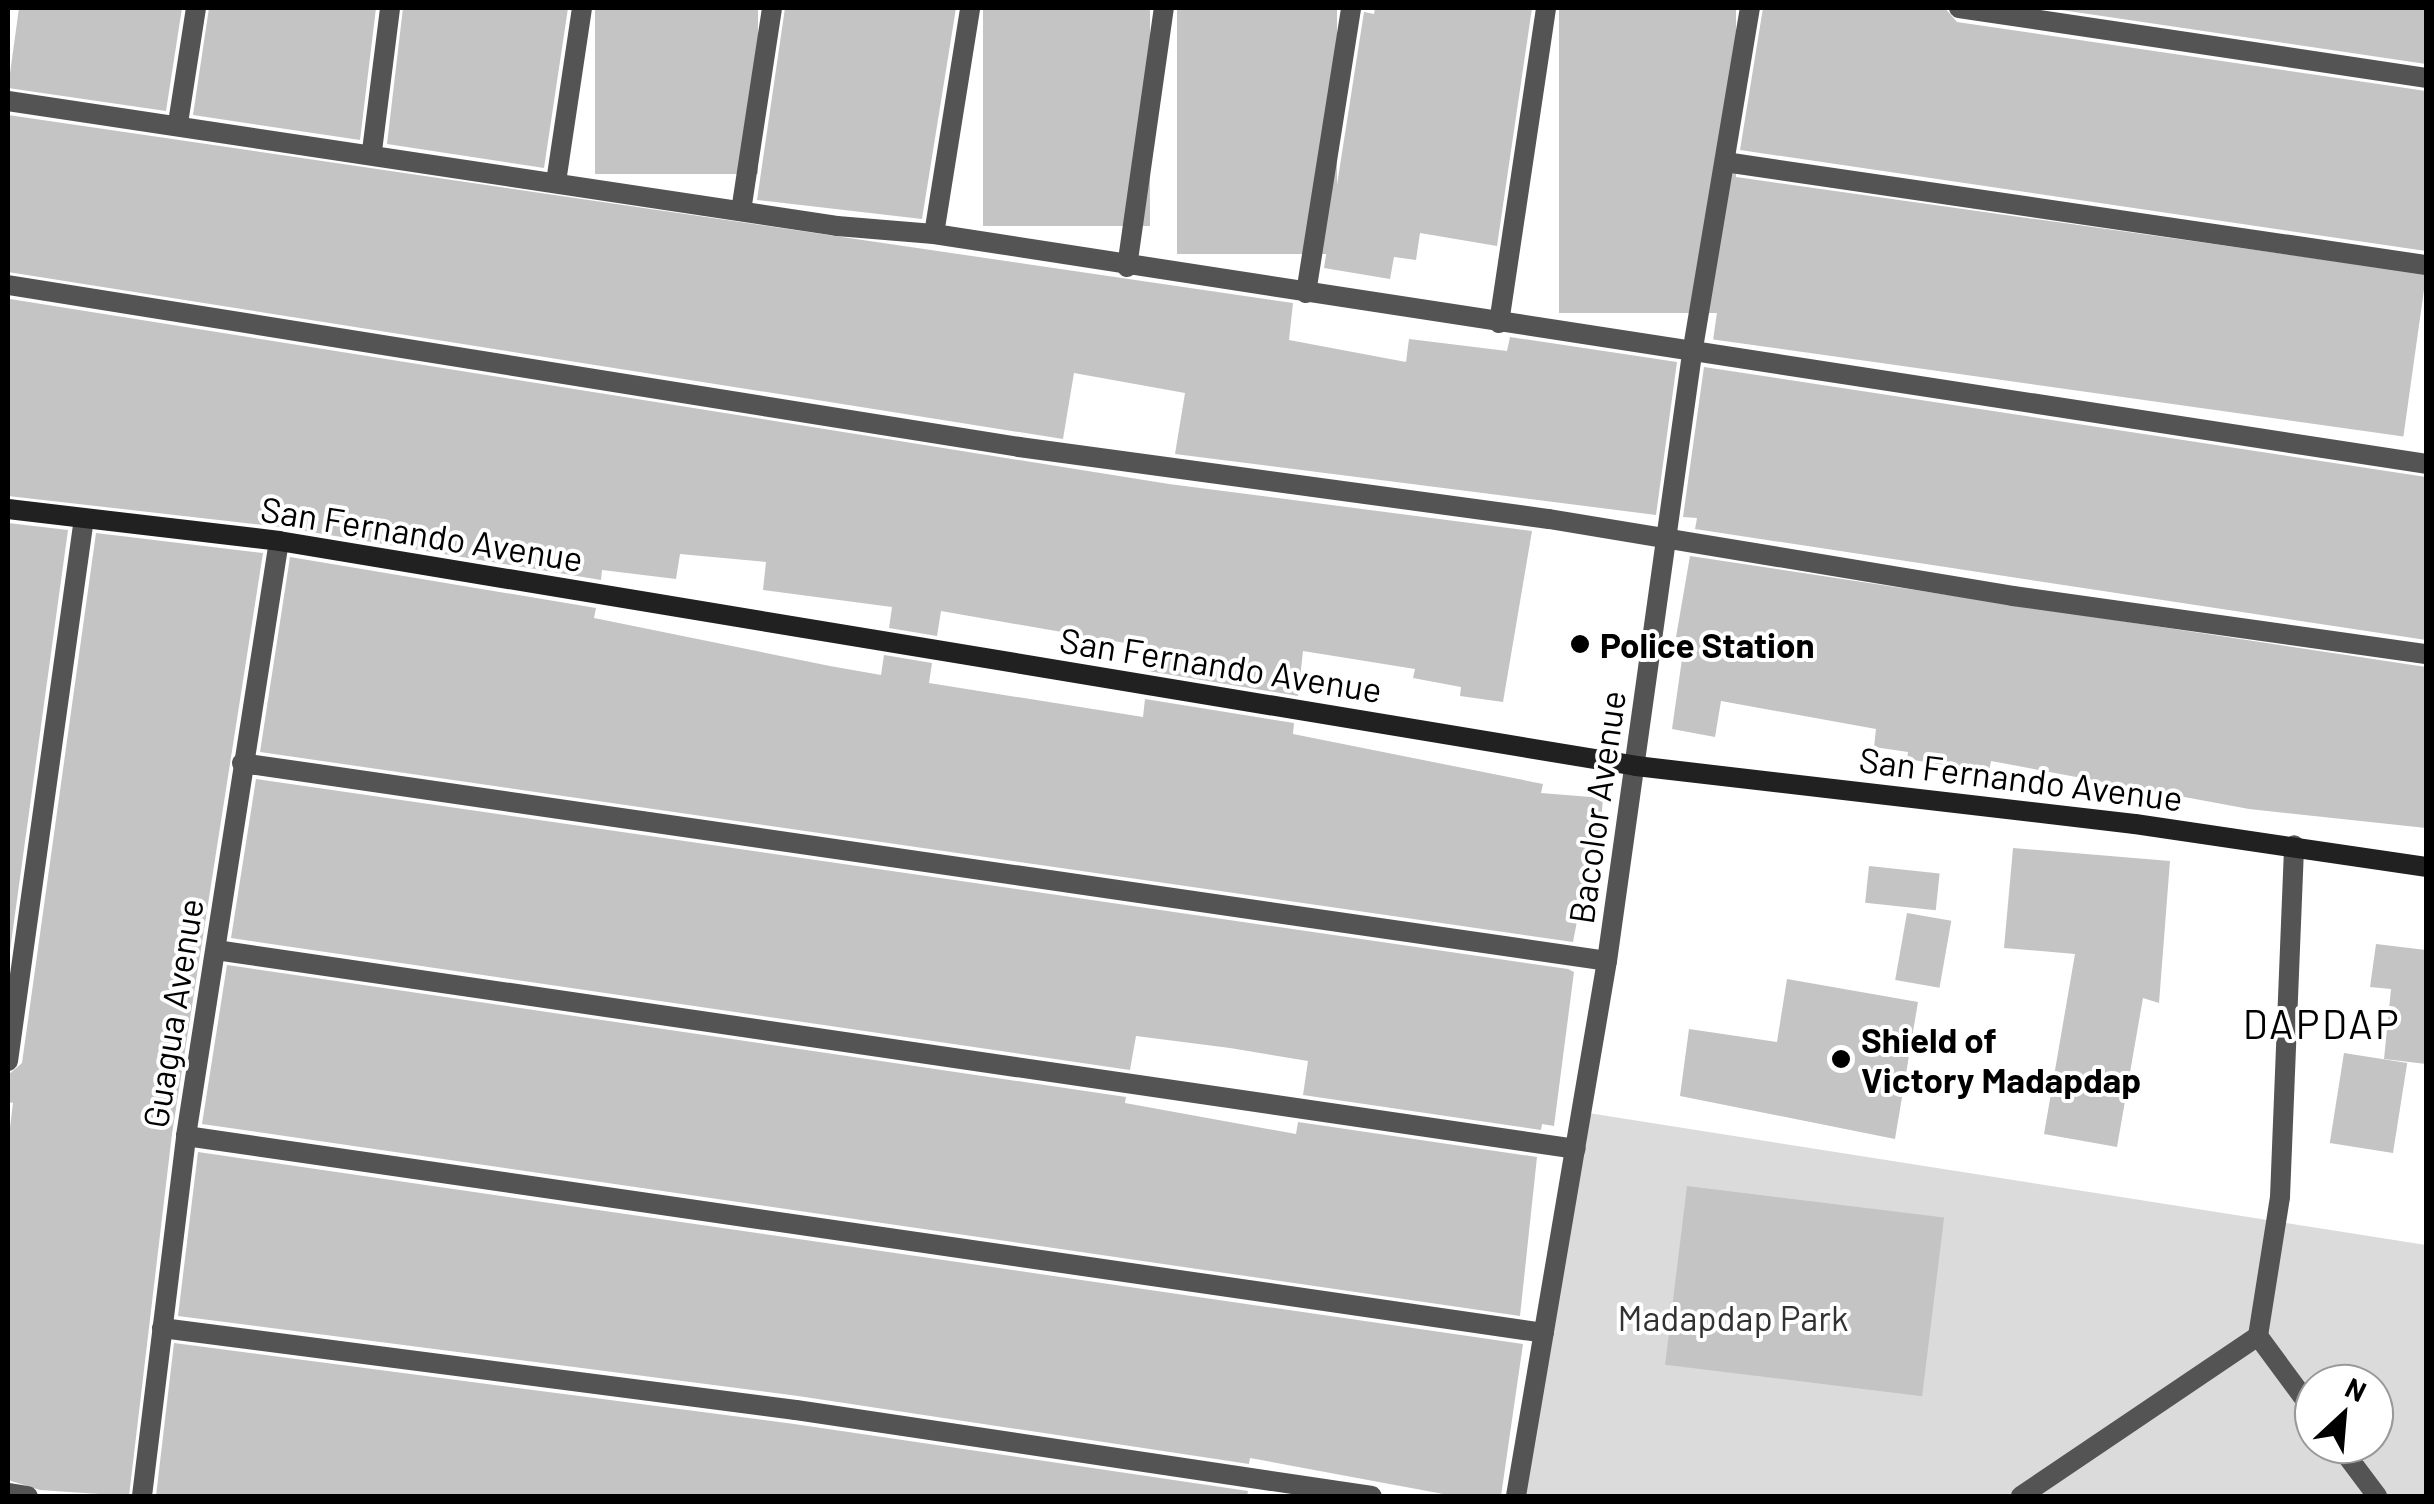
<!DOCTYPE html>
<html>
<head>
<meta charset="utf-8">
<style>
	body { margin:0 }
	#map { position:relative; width:2434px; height:1504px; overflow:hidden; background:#fff; font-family:Barlow,sans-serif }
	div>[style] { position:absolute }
	.green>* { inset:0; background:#dbdbdb }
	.building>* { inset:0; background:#c4c4c4; transform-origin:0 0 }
	.minor>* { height:20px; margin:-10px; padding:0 10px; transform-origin:10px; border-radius:10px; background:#545454 }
	.secondary>* { height:20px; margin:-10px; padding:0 10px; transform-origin:10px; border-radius:10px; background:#212121 }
	.dots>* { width:28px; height:28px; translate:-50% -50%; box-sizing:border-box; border:5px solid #fff; border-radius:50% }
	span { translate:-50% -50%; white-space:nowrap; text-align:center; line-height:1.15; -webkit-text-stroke:8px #fff; paint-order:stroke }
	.street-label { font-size:35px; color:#000 }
	.poi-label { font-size:35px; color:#000; font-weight:700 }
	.left { translate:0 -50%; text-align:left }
	.park-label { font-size:35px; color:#323232 }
	.quarter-label { font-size:40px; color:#000; letter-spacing:2.5px }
	.frame { position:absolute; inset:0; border:10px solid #000; pointer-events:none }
	.north { position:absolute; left:2294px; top:1364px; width:100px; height:100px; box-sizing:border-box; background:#fff; border:2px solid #999; border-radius:50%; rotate:26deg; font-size:28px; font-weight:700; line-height:40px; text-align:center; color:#000 }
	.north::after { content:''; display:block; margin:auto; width:35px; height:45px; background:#000; clip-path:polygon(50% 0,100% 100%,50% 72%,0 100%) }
</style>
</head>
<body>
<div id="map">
	<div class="green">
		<i style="clip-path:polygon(evenodd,1582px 1112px,2426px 1245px,2426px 1496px,1523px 1496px,1582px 1112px,2314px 1384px,2374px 1384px,2374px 1444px,2314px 1444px,2314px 1384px)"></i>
	</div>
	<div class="building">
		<i style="clip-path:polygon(19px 8px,182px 8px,166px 111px,8px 88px)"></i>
		<i style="clip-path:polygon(209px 8px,376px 8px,360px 140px,193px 115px)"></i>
		<i style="clip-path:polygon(403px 8px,568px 8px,544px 168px,387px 144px)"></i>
		<i style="left:595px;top:8px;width:163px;height:166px"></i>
		<i style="clip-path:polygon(785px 8px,956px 8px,922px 219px,757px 200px)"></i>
		<i style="left:983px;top:8px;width:167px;height:218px"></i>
		<i style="left:1177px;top:8px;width:160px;height:246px"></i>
		<i style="clip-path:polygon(1375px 8px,1532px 8px,1497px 246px,1420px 233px,1416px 260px,1394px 257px,1390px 279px,1324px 268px,1364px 12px,1374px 14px)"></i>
		<i style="left:1559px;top:8px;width:177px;height:305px"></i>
		<i style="clip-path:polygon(1763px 8px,1945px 8px,1957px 22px,2426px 91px,2426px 251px,1740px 150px)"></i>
		<i style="clip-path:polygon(2048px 8px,2426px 8px,2426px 64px)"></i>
		<i style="clip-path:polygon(8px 115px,1293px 303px,1289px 340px,1406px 362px,1409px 339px,1507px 351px,1510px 337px,1677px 362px,1656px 515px,1175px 454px,1185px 393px,1074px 373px,1063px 439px,8px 272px)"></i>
		<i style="left:1736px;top:177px;width:697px;height:164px;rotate:8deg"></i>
		<i style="clip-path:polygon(10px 299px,1169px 484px,1532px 531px,1503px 702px,1460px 696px,1461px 687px,1413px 678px,1415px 669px,1303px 651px,1298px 696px,1148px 671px,1151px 650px,1142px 646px,941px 611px,937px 636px,889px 628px,892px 607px,763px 590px,766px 562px,680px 554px,676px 579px,602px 570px,601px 580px,281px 527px,8px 496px)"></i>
		<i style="clip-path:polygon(1704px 367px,2426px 477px,2426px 640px,1695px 529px,1697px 518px,1683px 517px)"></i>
		<i style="clip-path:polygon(8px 523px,68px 530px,8px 965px)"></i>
		<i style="clip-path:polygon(96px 533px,263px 553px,172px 1134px,129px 1496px,40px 1490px,8px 1480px,8px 1144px,13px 1103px,8px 1102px,8px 1075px,22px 1063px)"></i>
		<i style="clip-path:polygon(1690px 556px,2426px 667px,2426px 828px,2249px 809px,1991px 761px,1989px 772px,1907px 759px,1908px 752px,1874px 747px,1876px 729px,1721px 701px,1715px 737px,1672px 729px,1685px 638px,1676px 637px)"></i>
		<i style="clip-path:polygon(290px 557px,596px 608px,594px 618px,830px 666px,881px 675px,884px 655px,932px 663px,929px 683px,1143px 717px,1145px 699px,1294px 723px,1293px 734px,1543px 784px,1541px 793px,1603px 798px,1599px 849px,1591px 849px,1573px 942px,260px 752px)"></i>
		<i style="clip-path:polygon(256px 779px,1568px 969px,1574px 972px,1554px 1126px,1542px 1124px,1541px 1130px,1303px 1095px,1308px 1061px,1230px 1048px,1136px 1036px,1130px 1070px,231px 938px)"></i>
		<i style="clip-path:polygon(2013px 848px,2170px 861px,2159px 1003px,2143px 998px,2117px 1147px,2044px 1134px,2075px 954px,2004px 948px)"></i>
		<i style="left:1869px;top:866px;width:71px;height:37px;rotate:6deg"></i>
		<i style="left:1907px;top:913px;width:45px;height:68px;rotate:10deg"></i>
		<i style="clip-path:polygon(2376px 944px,2426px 950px,2426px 1064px,2384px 1059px,2391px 989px,2370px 987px)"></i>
		<i style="clip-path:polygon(227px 965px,1126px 1097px,1125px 1103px,1296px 1134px,1298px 1122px,1537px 1157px,1520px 1316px,202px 1124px)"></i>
		<i style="clip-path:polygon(1787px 979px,1918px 1002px,1895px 1139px,1680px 1096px,1689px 1029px,1777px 1042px)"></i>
		<i style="left:2344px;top:1053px;width:64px;height:91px;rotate:9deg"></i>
		<i style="clip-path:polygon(198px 1152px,1523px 1344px,1501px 1496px,1454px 1496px,1250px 1458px,1249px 1464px,798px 1396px,178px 1316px)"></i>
		<i style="left:1687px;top:1186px;width:259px;height:180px;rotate:7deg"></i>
		<i style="clip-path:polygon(174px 1343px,794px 1424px,1248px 1491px,1247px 1496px,156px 1496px)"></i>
	</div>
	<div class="minor">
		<i style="left:1959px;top:8px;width:472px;rotate:8.5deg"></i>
		<i style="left:8px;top:101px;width:838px;rotate:8.57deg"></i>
		<i style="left:837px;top:226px;width:97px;rotate:4.7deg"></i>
		<i style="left:934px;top:234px;width:1510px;rotate:8.76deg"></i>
		<i style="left:178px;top:123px;width:116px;rotate:-81.1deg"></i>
		<i style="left:372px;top:151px;width:144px;rotate:-82.8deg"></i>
		<i style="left:1725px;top:162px;width:709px;rotate:8.36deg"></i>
		<i style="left:556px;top:182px;width:176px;rotate:-81.5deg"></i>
		<i style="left:741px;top:211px;width:205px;rotate:-81.3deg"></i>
		<i style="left:934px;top:234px;width:229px;rotate:-80.9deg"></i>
		<i style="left:1127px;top:267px;width:262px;rotate:-81.9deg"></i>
		<i style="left:8px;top:285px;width:1024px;rotate:9.1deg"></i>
		<i style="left:1019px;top:447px;width:535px;rotate:7.74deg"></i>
		<i style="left:1549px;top:519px;width:470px;rotate:9.4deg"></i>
		<i style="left:2013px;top:596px;width:417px;rotate:8deg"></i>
		<i style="left:1306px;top:293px;width:289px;rotate:-81deg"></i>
		<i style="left:1499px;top:323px;width:318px;rotate:-81.5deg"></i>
		<i style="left:242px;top:763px;width:1379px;rotate:8.25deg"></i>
		<i style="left:216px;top:950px;width:1374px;rotate:8.32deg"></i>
		<i style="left:8px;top:1061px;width:548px;rotate:-82.03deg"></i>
		<i style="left:186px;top:1136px;width:1372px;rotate:8.25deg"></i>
		<i style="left:162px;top:1328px;width:639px;rotate:7.37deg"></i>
		<i style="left:796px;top:1410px;width:582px;rotate:8.49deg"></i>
		<i style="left:2258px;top:1336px;width:141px;rotate:-81deg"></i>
		<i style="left:2280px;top:1197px;width:352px;rotate:-87.7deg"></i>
		<i style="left:2338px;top:1444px;width:65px;rotate:53.1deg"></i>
		<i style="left:8px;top:1493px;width:20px;rotate:9deg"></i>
		<i style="left:142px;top:1496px;width:363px;rotate:-83deg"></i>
		<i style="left:186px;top:1136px;width:602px;rotate:-81.12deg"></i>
		<i style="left:1516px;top:1496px;width:543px;rotate:-80.35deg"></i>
		<i style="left:1607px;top:961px;width:613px;rotate:-82.03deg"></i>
		<i style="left:1692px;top:354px;width:351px;rotate:-80.5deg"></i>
		<i style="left:2021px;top:1496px;width:286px;rotate:-34deg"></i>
		<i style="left:2258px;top:1336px;width:94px;rotate:53.6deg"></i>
	</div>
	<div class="secondary">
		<i style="left:8px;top:509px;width:273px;rotate:6.7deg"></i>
		<i style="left:279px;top:541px;width:1376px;rotate:9.41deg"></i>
		<i style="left:1636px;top:766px;width:502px;rotate:6.63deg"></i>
		<i style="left:2135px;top:824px;width:294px;rotate:8.4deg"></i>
	</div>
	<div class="dots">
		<i style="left:1580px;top:644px;background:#000"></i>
		<i style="left:1841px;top:1059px;background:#000"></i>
	</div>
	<div class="street-label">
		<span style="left:422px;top:533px;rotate:9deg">San Fernando Avenue</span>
		<span style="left:1221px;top:664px;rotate:9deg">San Fernando Avenue</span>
		<span style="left:2021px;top:778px;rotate:7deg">San Fernando Avenue</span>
		<span style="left:1596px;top:807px;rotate:-82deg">Bacolor Avenue</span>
		<span style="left:172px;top:1013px;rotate:-81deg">Guagua Avenue</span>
	</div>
	<div class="poi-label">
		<span class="left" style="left:1600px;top:644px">Police Station</span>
		<span class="left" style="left:1861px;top:1059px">Shield of<br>Victory Madapdap</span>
	</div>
	<div class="park-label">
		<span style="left:1733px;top:1317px">Madapdap Park</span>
	</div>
	<div class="quarter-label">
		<span style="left:2322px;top:1023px">DAPDAP</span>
	</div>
	<div class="frame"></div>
	<div class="north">N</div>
</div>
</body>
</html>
